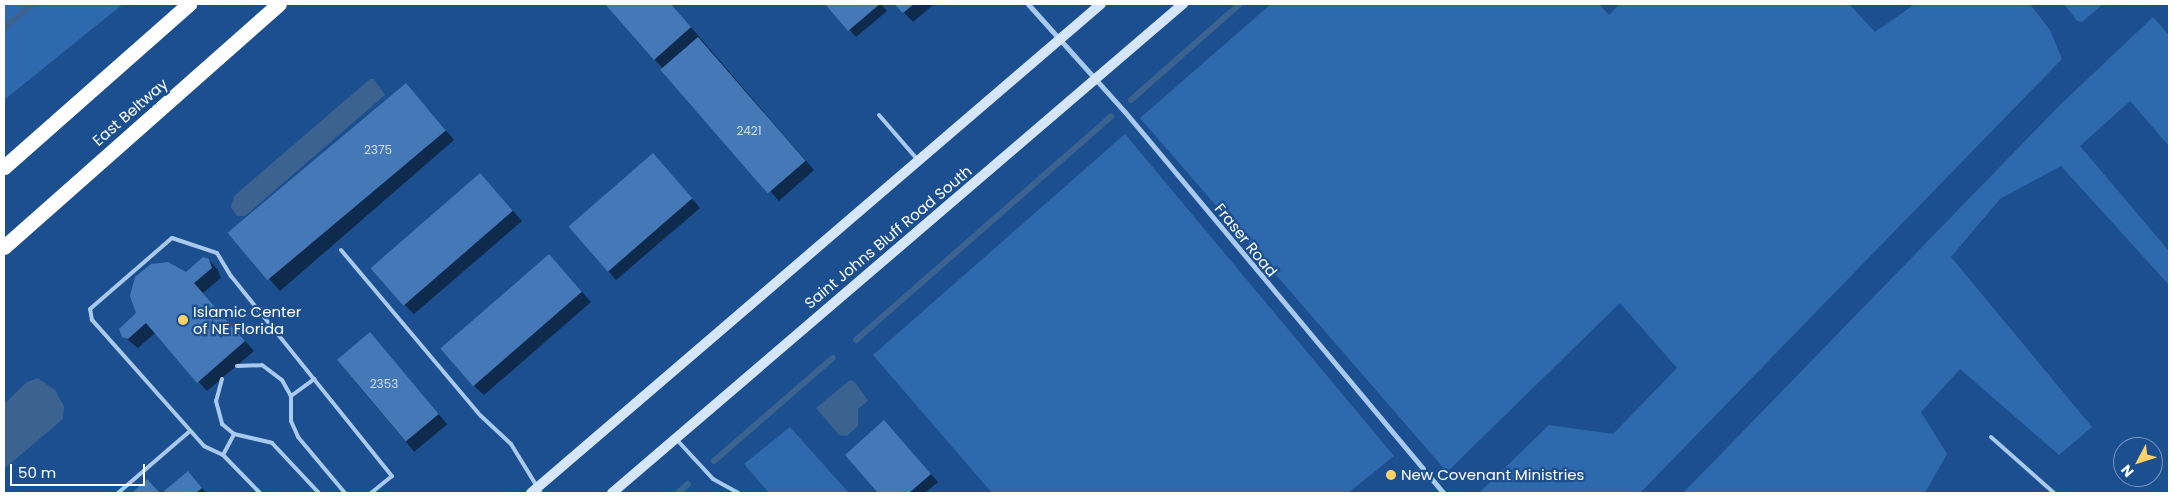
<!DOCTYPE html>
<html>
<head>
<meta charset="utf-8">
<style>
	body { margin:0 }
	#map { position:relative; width:2173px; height:497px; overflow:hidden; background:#1b4f8f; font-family:Poppins,sans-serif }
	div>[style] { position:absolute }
	.green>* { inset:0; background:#2e69ad }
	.water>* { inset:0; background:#3c6290 }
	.shadow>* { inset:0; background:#0007; transform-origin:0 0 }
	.stream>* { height:5.5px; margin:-2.75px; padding:0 2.75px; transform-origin:2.75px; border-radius:2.75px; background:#3c6290 }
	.building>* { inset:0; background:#4478b7; transform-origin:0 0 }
	.service>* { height:4px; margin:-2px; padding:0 2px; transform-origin:2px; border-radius:2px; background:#a9c9ee }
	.minor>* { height:5px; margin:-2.5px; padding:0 2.5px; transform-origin:2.5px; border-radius:2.5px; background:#a9c9ee }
	.secondary>* { height:10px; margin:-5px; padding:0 5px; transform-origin:5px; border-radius:5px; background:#d6e6fa }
	.motorway>* { height:15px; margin:-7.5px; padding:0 7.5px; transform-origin:7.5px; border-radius:7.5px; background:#fff }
	.dots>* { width:14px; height:14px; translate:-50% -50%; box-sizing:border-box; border:2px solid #1b4f8f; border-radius:50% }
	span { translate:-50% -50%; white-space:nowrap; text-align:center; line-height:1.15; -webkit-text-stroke:4.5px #1b4f8f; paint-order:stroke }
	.number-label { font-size:12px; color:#d0dded }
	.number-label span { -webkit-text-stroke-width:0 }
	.street-label { font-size:15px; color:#fff }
	.poi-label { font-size:15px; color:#fff }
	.left { translate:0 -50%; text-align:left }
	.frame { position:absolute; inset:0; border:5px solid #fff; pointer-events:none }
	.north { position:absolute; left:2113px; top:437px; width:50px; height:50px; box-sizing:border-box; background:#1b4f8f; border:1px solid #7695bc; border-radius:50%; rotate:230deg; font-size:14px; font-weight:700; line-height:20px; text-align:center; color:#fff }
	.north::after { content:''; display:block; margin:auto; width:18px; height:22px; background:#ffd166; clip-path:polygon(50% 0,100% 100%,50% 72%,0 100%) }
	.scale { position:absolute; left:10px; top:464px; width:135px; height:22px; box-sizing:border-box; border:2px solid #fff; border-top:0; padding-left:6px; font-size:15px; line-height:18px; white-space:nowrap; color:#fff; -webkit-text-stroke:4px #1b4f8f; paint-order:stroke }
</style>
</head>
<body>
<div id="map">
	<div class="green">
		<i style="clip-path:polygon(4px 4px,123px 4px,4px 100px)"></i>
		<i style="clip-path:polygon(1271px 4px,1599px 4px,1609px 15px,1620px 4px,1849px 4px,1875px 32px,1915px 4px,2030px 4px,2050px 30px,2062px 59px,1640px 493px,1479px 493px,1549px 425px,1613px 434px,1677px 368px,1620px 303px,1447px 472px,1140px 118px)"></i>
		<i style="clip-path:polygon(2064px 4px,2103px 4px,2082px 22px,2077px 21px)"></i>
		<i style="clip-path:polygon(2153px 17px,2169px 35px,2169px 146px,2130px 101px,2080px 146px,2169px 251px,2169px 285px,2061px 166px,2000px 199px,1951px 257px,2092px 427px,2059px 455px,1960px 369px,1921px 412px,1947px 454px,1925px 493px,1683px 493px,2060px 105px)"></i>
		<i style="clip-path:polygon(1125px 134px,1394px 456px,1348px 493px,992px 493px,873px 355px)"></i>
		<i style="clip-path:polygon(790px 427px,849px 493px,769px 493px,744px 464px)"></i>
	</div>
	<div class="water">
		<i style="clip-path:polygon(370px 79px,374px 79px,385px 95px,245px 216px,237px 216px,231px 207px,234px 196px)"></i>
		<i style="clip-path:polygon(38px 378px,55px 390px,64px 406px,63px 419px,4px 469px,4px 404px,27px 382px)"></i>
		<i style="clip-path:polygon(850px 380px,855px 382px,868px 401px,858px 409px,858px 426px,847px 436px,839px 435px,816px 408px)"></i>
	</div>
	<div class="shadow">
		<i style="clip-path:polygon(606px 4px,671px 4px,814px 170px,779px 201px)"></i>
		<i style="clip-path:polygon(827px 4px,881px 4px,887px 11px,856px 37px)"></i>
		<i style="clip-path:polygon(896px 4px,934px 4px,913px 22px)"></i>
		<i style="clip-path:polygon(415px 94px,454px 140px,280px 291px,231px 236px)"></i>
		<i style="clip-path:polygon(662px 164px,700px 208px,616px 280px,569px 226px)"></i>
		<i style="clip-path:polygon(489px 184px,522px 221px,414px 314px,404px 304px)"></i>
		<i style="clip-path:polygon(549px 255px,591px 302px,484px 395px,474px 386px)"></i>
		<i style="clip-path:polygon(209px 260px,218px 270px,221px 278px,203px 293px,254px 351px,207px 391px,155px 333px,138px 348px,123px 336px,186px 273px)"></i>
		<i style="left:379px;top:343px;width:106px;height:43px;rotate:50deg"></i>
		<i style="clip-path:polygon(891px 429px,938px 482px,925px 493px,880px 493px,846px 455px)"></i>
		<i style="clip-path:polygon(193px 477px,206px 493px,165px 491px)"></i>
	</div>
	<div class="stream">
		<i style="left:4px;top:28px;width:38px;rotate:-40deg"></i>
		<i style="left:1131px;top:100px;width:145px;rotate:-41.4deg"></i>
		<i style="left:856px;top:340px;width:339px;rotate:-41.2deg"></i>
		<i style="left:714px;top:461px;width:157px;rotate:-40.9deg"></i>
		<i style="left:678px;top:493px;width:13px;rotate:-42deg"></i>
	</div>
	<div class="building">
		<i style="clip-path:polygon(605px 4px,671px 4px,691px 27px,654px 60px)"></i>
		<i style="clip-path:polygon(825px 4px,880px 4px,848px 31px)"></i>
		<i style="clip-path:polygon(894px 4px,914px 4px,903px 13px)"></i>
		<i style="left:698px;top:37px;width:164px;height:50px;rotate:49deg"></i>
		<i style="left:406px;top:83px;width:62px;height:233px;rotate:50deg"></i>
		<i style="left:653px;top:153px;width:60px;height:112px;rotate:49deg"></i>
		<i style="left:480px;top:173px;width:50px;height:145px;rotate:49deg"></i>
		<i style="left:549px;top:254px;width:50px;height:144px;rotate:49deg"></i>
		<i style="clip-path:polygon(203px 257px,209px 259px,212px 268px,194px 283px,245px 341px,197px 383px,146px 323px,128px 339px,122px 337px,119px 329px,136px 313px,130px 296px,135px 277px,151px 264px,168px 262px,186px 272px)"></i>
		<i style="left:370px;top:332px;width:107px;height:43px;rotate:50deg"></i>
		<i style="clip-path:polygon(884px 420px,931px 474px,909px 493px,878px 493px,845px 455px)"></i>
		<i style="clip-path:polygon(188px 471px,202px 488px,196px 493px,166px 493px,164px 491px)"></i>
		<i style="clip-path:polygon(147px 479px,160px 493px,132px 493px)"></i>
	</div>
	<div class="service">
		<i style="left:879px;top:115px;width:58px;rotate:49.2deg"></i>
		<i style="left:341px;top:250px;width:217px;rotate:49.9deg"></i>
		<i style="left:481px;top:416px;width:41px;rotate:43deg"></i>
		<i style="left:511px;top:444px;width:57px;rotate:58.5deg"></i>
		<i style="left:237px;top:366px;width:25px;rotate:-2deg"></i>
		<i style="left:262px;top:365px;width:25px;rotate:37deg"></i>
		<i style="left:282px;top:380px;width:18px;rotate:61deg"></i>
		<i style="left:291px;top:396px;width:25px;rotate:90deg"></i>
		<i style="left:291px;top:421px;width:17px;rotate:66deg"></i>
		<i style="left:298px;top:437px;width:73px;rotate:50deg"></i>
		<i style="left:222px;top:379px;width:23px;rotate:105deg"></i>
		<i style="left:216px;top:401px;width:24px;rotate:75deg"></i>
		<i style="left:222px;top:424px;width:16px;rotate:40deg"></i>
		<i style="left:234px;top:434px;width:39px;rotate:13deg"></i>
		<i style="left:272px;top:443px;width:69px;rotate:46.8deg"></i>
		<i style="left:291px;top:396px;width:29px;rotate:-36deg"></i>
		<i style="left:1991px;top:437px;width:84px;rotate:41.6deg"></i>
		<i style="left:677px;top:440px;width:53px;rotate:47.3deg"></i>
		<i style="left:713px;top:479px;width:29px;rotate:29deg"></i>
		<i style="left:223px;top:455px;width:24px;rotate:-62deg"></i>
		<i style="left:118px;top:493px;width:95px;rotate:-40.7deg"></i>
		<i style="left:260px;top:493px;width:53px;rotate:-134.2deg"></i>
		<i style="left:223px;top:455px;width:21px;rotate:-155deg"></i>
		<i style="left:204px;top:446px;width:169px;rotate:-131.6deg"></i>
		<i style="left:92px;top:320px;width:11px;rotate:-100deg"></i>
		<i style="left:90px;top:309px;width:108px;rotate:-40.9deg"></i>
		<i style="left:172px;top:238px;width:47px;rotate:18.4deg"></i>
		<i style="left:217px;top:253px;width:27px;rotate:59deg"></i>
		<i style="left:231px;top:276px;width:257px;rotate:51.2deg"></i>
		<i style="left:392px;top:476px;width:27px;rotate:141deg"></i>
	</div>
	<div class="minor">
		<i style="left:1028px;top:4px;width:145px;rotate:48.1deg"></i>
		<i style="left:1125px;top:112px;width:497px;rotate:50.1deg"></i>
	</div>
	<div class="secondary">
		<i style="left:531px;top:493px;width:751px;rotate:-40.63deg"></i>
		<i style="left:612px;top:493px;width:752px;rotate:-40.58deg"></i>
	</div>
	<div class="motorway">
		<i style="left:4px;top:167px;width:247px;rotate:-41.4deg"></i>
		<i style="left:4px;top:247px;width:367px;rotate:-41.5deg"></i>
	</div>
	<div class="dots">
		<i style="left:183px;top:320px;background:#ffd166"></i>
		<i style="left:1391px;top:475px;background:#ffd166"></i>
	</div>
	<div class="number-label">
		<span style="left:749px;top:131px">2421</span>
		<span style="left:378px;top:150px">2375</span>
		<span style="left:384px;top:384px">2353</span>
	</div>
	<div class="street-label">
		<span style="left:130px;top:112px;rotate:-41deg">East Beltway</span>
		<span style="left:888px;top:237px;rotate:-40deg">Saint Johns Bluff Road South</span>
		<span style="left:1246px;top:240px;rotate:51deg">Fraser Road</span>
	</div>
	<div class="poi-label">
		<span class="left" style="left:193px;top:320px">Islamic Center<br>of NE Florida</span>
		<span class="left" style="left:1401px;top:475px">New Covenant Ministries</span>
	</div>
	<div class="frame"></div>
	<div class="north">N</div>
	<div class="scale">50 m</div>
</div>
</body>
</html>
